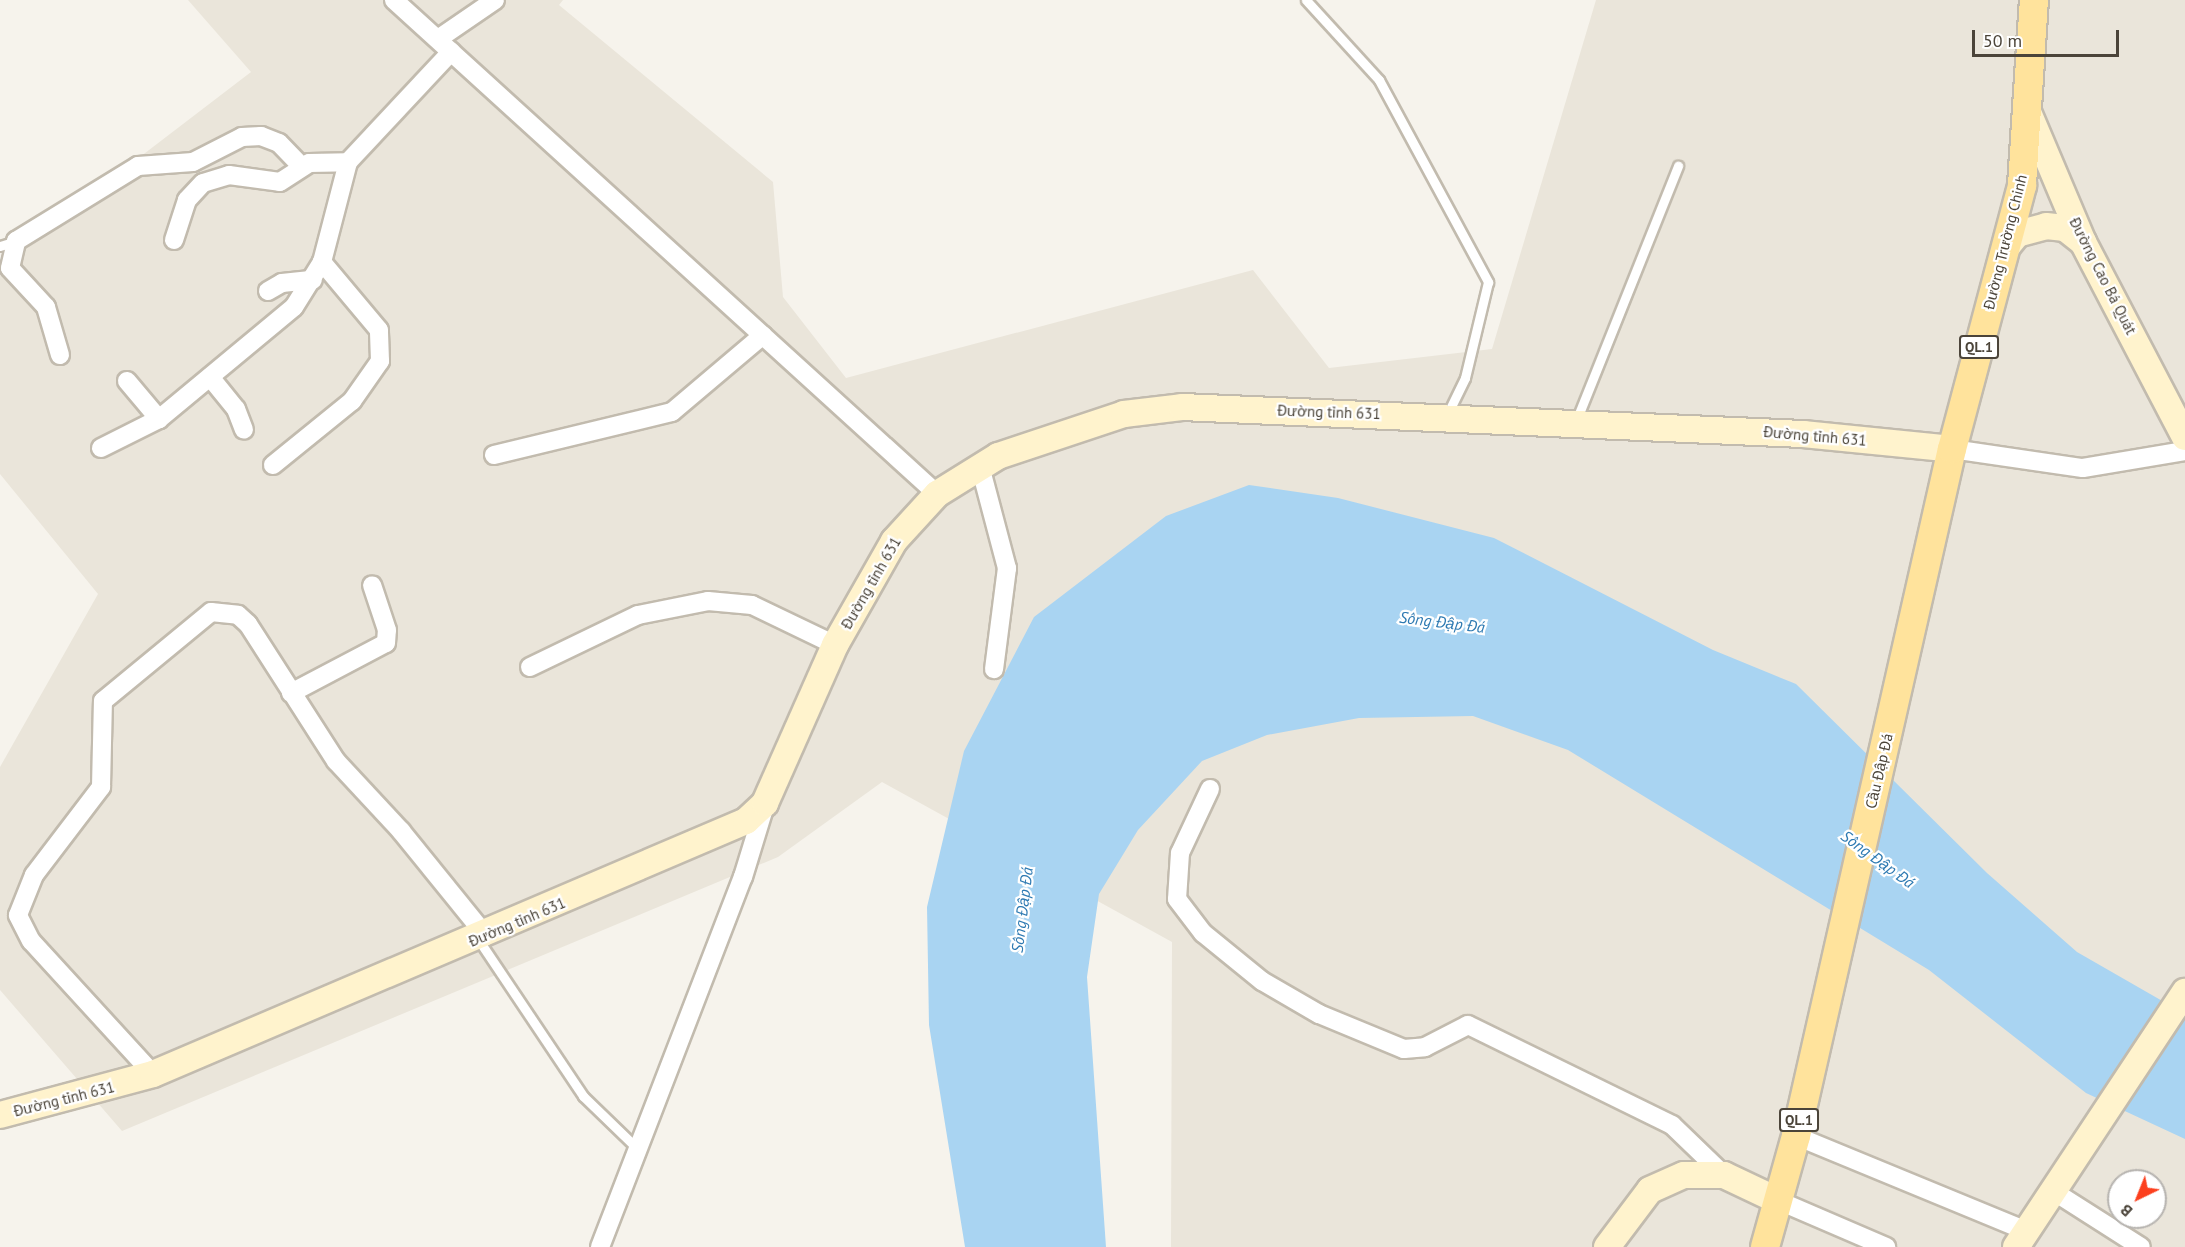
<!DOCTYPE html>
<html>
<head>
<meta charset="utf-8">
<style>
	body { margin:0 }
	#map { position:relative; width:2185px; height:1247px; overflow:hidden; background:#f6f3ec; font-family:"PT Sans",sans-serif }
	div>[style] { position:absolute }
	.residential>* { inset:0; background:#eae5da }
	.water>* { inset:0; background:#a9d4f2 }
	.roads { filter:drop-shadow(2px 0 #c2bbae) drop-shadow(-2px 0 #c2bbae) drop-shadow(0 2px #c2bbae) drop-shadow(0 -2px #c2bbae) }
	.lane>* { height:9px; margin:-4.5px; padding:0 4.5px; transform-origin:4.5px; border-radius:4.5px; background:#fff }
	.street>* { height:18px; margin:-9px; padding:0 9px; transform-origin:9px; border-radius:9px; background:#fff }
	.secondary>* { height:26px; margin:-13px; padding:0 13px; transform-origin:13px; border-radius:13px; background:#fff3cd }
	.primary>* { height:28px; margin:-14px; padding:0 14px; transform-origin:14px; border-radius:14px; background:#ffe39c }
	span { translate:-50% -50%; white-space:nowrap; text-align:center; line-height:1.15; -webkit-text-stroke:4.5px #fff; paint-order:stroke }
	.shield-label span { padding:2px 4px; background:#fff; border:2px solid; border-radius:4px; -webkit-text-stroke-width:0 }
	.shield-label { font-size:14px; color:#4b4439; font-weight:700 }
	.street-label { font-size:15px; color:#4b4439 }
	.water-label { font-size:16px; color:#2e7ab2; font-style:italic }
	.north { position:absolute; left:2107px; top:1169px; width:60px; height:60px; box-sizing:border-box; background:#fff; border:2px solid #b7b4b0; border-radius:50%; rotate:223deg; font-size:16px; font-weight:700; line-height:24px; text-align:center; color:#4b4439 }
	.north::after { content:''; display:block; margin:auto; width:21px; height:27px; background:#fc3f1d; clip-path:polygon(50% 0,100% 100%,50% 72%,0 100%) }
	.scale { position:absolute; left:1972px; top:30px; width:147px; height:27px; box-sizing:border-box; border:3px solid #4b4439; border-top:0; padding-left:8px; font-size:18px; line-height:21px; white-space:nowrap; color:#4b4439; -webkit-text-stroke:4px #fff; paint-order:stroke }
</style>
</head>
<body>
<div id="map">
	<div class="residential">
		<i style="clip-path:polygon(evenodd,188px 0,563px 0,559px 5px,773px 182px,783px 297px,846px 378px,1253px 270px,1329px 368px,1492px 349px,1596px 0,2185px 0,2185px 1247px,1171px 1247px,1172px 942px,882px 782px,778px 857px,122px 1131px,0 990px,0 767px,98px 594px,0 474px,0 264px,251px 72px,188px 0,2119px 1181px,2155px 1181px,2155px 1217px,2119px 1217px,2119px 1181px)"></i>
	</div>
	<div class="water">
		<i style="clip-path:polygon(1249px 485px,1338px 498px,1494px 538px,1713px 650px,1796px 684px,1987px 873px,2077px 952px,2185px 1014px,2185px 1139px,2086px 1093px,1929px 970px,1568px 750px,1473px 716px,1359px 718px,1267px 735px,1202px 761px,1138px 830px,1099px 894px,1087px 977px,1106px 1247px,965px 1247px,929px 1025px,927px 907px,964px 751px,1034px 617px,1166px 516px)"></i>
	</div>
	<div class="roads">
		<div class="lane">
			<i style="left:1306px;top:0;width:108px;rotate:47.6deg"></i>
			<i style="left:1379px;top:80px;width:230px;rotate:61.6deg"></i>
			<i style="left:1488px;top:282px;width:99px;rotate:103.5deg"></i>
			<i style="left:1465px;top:378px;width:43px;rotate:116deg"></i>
			<i style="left:0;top:246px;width:17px;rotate:-17deg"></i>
			<i style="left:1576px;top:421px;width:275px;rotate:-68.2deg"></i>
			<i style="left:478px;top:939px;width:189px;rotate:56.2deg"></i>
			<i style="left:583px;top:1096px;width:78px;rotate:44deg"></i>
		</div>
		<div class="street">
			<i style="left:394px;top:0;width:734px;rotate:42.29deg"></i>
			<i style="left:438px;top:39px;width:69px;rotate:-34.4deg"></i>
			<i style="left:174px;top:240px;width:42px;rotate:-72deg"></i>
			<i style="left:187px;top:200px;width:23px;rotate:-47deg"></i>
			<i style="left:203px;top:183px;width:27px;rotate:-17deg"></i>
			<i style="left:229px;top:175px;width:51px;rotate:7.8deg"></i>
			<i style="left:280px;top:182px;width:35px;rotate:-33deg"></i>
			<i style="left:309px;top:163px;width:39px;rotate:-1deg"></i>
			<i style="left:268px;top:291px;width:16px;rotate:-30deg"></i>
			<i style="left:282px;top:283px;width:31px;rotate:-6deg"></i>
			<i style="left:60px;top:355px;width:50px;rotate:-106.3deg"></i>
			<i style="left:46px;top:307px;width:53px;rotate:-132.7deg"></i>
			<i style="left:10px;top:268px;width:28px;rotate:-77deg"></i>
			<i style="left:16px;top:241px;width:143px;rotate:-31.6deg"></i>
			<i style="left:138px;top:166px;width:55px;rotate:-4.2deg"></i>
			<i style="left:193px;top:162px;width:55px;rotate:-27deg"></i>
			<i style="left:242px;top:137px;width:19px;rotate:-3deg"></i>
			<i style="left:261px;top:136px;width:19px;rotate:21deg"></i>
			<i style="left:279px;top:143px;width:32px;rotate:46deg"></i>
			<i style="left:210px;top:377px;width:41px;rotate:50.9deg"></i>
			<i style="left:236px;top:409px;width:22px;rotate:69deg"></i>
			<i style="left:127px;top:381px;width:50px;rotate:49.9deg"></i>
			<i style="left:101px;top:448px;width:65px;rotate:-26.6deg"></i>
			<i style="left:159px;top:419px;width:175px;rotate:-39.7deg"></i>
			<i style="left:294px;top:307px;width:53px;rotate:-58.1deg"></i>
			<i style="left:322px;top:262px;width:103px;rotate:-75.4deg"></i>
			<i style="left:348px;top:162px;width:151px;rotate:-46.9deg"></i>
			<i style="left:1952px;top:449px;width:132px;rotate:8.3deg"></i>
			<i style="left:2083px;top:468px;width:103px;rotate:-9.5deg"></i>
			<i style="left:494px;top:455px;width:183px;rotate:-13.6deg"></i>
			<i style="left:672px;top:412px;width:119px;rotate:-40.2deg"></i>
			<i style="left:273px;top:465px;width:102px;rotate:-39deg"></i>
			<i style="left:352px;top:401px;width:49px;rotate:-55deg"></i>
			<i style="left:380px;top:361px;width:31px;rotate:-92deg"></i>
			<i style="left:379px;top:330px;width:89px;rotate:-130deg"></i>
			<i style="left:980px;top:466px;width:106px;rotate:75.2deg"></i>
			<i style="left:1007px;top:568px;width:102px;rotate:97.3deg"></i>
			<i style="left:530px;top:667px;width:120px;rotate:-25.7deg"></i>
			<i style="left:638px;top:615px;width:71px;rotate:-11.3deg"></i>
			<i style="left:708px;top:601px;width:44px;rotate:5.2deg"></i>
			<i style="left:752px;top:605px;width:92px;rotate:25.7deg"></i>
			<i style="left:291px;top:693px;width:107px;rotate:-27.8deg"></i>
			<i style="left:386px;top:643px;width:13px;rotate:-86deg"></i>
			<i style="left:387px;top:630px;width:47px;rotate:-108.4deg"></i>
			<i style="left:1210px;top:789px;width:71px;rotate:115.1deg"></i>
			<i style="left:1180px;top:853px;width:46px;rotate:93.7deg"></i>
			<i style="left:1177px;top:899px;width:43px;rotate:52.6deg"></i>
			<i style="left:1203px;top:933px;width:76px;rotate:39.1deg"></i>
			<i style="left:1262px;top:981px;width:66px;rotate:30.1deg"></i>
			<i style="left:1319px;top:1014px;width:92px;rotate:22.4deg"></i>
			<i style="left:1404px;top:1049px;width:21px;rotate:-5deg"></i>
			<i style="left:1425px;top:1047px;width:48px;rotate:-27.1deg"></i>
			<i style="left:1468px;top:1025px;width:227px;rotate:26.1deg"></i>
			<i style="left:1672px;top:1125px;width:72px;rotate:43.9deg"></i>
			<i style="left:153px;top:1074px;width:180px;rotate:-132.5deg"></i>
			<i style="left:31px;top:941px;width:29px;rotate:-117deg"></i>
			<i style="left:18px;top:915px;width:43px;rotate:-68.2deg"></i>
			<i style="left:34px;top:875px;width:111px;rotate:-52.7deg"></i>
			<i style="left:101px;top:787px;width:86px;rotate:-88.7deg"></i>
			<i style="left:103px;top:701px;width:140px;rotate:-39.5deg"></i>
			<i style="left:211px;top:612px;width:27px;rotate:6deg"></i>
			<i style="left:238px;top:615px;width:13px;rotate:42deg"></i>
			<i style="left:248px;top:624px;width:163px;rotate:57.3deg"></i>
			<i style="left:336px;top:761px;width:96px;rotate:47.1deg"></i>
			<i style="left:401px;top:831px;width:135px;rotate:51deg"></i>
			<i style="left:1796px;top:1136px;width:249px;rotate:22.4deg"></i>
			<i style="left:2053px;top:1191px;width:104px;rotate:32.5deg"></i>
			<i style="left:1777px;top:1200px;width:119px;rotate:23.3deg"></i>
			<i style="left:600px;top:1247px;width:397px;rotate:-68.9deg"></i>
			<i style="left:743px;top:877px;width:75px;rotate:-73deg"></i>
		</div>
		<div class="secondary">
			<i style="left:2028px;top:112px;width:141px;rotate:67.1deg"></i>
			<i style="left:2083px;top:242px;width:220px;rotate:62.4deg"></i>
			<i style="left:2005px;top:249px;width:19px;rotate:-51deg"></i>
			<i style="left:2017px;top:234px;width:30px;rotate:-15deg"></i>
			<i style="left:2046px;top:226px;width:19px;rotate:6deg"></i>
			<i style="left:2065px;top:228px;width:23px;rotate:38deg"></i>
			<i style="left:0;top:1115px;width:158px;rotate:-15deg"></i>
			<i style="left:153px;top:1074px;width:645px;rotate:-23.11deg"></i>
			<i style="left:746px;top:821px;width:26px;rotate:-43deg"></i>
			<i style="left:765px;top:803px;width:173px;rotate:-66.1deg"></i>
			<i style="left:835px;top:645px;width:120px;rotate:-60.4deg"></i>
			<i style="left:894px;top:541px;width:64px;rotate:-47.5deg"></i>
			<i style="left:937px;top:494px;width:72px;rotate:-31.9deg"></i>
			<i style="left:998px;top:456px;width:133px;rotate:-18.4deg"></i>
			<i style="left:1124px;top:414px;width:58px;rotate:-6.9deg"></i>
			<i style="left:1182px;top:407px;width:622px;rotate:2.49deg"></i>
			<i style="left:1803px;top:434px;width:150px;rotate:5.7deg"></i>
			<i style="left:1607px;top:1247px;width:71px;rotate:-53deg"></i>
			<i style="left:1650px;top:1190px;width:37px;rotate:-24deg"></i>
			<i style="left:1684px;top:1175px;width:40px"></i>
			<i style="left:1724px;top:1175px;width:59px;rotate:25.3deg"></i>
			<i style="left:2016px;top:1247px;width:306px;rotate:-56.5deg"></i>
		</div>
		<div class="primary">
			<i style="left:1765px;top:1247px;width:115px;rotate:-74.4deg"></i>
			<i style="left:1796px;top:1136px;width:704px;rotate:-77.21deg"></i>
			<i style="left:1952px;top:449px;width:273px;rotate:-75.1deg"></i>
			<i style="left:2022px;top:185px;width:185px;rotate:-86.3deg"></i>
		</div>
	</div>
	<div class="shield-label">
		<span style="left:1979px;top:347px">QL.1</span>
		<span style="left:1799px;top:1120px">QL.1</span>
	</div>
	<div class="street-label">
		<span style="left:2005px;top:242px;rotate:-76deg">Đường Trường Chinh</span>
		<span style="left:2103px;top:276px;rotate:63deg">Đường Cao Bá Quát</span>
		<span style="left:1329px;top:412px;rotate:2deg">Đường tỉnh 631</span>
		<span style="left:1815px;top:436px;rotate:5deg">Đường tỉnh 631</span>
		<span style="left:871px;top:583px;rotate:-60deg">Đường tỉnh 631</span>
		<span style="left:1879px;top:771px;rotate:-77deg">Cầu Đập Đá</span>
		<span style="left:517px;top:922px;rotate:-23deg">Đường tỉnh 631</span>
		<span style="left:64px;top:1099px;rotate:-14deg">Đường tỉnh 631</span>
	</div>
	<div class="water-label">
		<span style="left:1442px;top:622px;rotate:7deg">Sông Đập Đá</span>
		<span style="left:1878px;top:859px;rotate:36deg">Sông Đập Đá</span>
		<span style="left:1022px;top:910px;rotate:-83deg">Sông Đập Đá</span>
	</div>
	<div class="north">B</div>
	<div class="scale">50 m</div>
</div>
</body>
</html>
